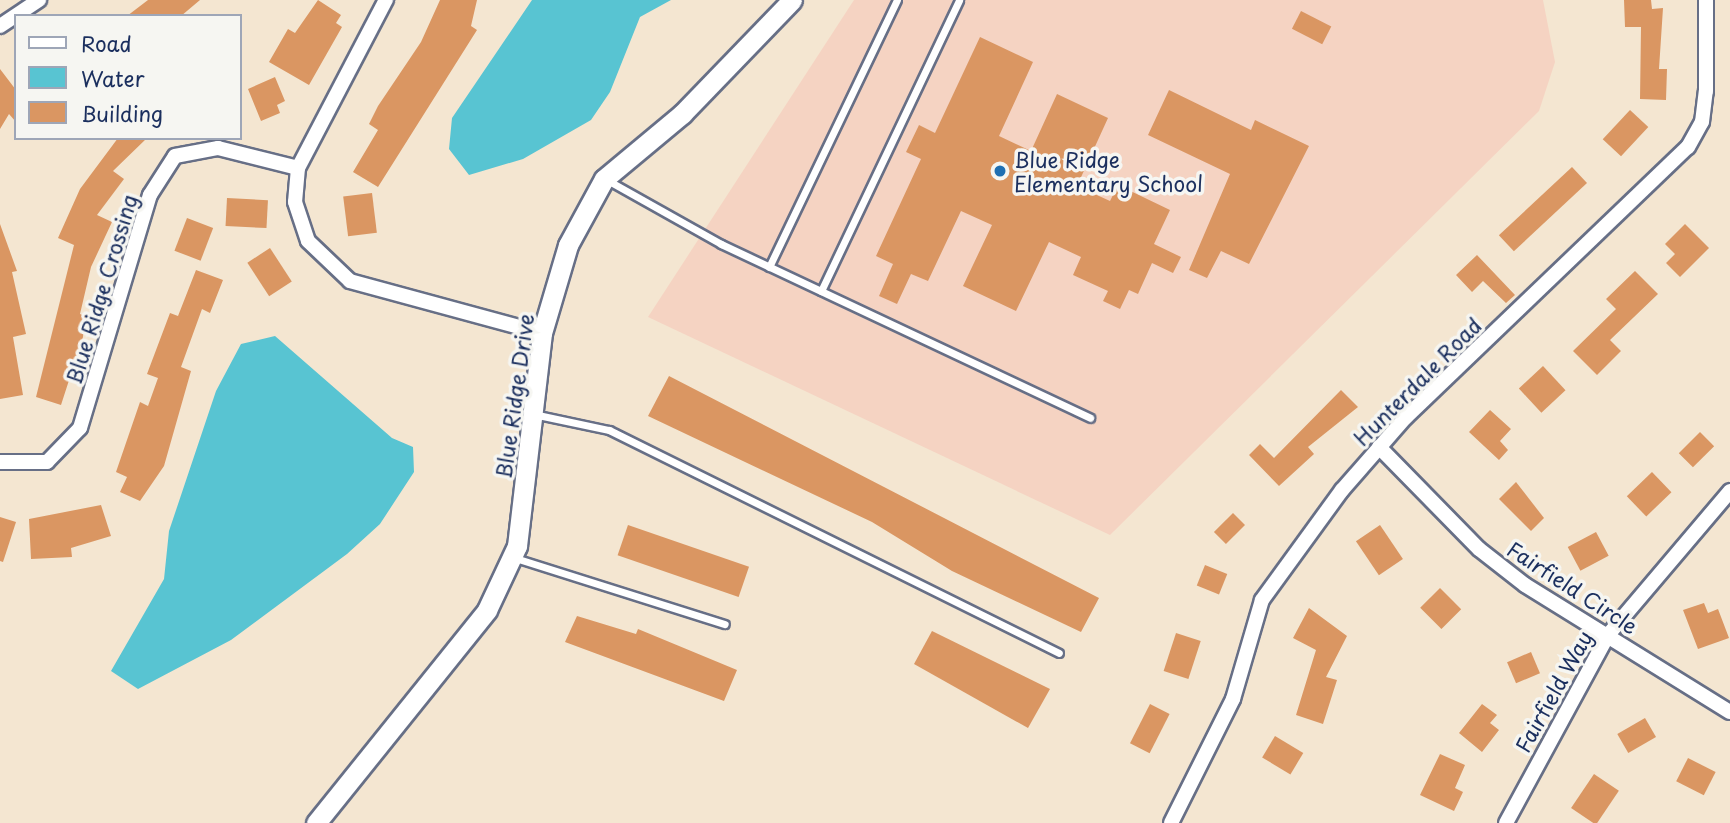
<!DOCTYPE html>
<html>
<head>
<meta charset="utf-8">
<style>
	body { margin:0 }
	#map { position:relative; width:1730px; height:823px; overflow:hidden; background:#f4e6d1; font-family:"Playpen Sans",sans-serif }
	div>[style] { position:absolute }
	.built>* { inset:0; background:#f5d3c2 }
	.water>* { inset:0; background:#58c4d2 }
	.building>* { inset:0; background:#da9662; transform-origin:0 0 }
	.roads { filter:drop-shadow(2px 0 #676f86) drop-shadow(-2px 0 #676f86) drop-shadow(0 2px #676f86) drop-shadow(0 -2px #676f86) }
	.lane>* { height:7px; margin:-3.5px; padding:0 3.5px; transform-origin:3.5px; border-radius:3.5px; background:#fff }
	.street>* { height:14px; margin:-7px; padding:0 7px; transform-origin:7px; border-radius:7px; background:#fff }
	.secondary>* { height:19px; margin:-9.5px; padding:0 9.5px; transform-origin:9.5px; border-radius:9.5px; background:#fff }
	.dots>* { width:19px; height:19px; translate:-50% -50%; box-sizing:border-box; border:4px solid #f6f6f2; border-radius:50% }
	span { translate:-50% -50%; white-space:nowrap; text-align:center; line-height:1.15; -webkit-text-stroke:7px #f6f6f2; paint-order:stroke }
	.poi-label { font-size:21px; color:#1b2f5e }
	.left { translate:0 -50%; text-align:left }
	.street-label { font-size:21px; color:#1b2f5e }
	.legend { position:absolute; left:14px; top:14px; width:228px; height:126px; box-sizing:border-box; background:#f6f6f2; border:2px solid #9ea6b7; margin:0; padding:9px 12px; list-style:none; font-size:21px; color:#1b2f5e }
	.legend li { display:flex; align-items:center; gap:14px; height:35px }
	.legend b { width:35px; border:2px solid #9ea6b7 }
</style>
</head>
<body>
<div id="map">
	<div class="built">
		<i style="clip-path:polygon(854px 0,1543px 0,1555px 62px,1539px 111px,1110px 535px,648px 317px)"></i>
	</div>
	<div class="water">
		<i style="clip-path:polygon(532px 0,671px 0,640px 17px,610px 92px,591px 120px,523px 159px,469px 175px,449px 149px,452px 118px)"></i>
		<i style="clip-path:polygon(275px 336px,392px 438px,413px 447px,414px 472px,380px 524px,347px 554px,231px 640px,138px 689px,111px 671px,164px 579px,169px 531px,216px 391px,241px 344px)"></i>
	</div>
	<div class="building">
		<i style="clip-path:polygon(148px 0,200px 0,181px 16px,127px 16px)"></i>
		<i style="clip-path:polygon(318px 0,341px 15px,336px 23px,342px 27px,309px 85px,269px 62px,288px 29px,295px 33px)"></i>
		<i style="clip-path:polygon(440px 0,477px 0,471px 26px,477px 30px,378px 187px,353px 172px,378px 130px,369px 124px,378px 106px,421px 42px)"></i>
		<i style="clip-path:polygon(1624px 0,1651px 0,1652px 9px,1663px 8px,1659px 69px,1667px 69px,1666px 100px,1640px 99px,1641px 27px,1625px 27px)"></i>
		<i style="left:1301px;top:11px;width:34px;height:20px;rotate:27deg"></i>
		<i style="clip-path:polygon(980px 37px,1033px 62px,999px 136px,1031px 151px,1057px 94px,1108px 118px,1077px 186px,1110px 201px,1118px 185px,1170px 210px,1154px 244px,1181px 257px,1173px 273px,1152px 263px,1138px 294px,1129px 290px,1120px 309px,1103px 301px,1108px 291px,1073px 275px,1081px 257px,1049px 242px,1016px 311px,963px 286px,992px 225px,961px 211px,928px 281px,911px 274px,897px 304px,879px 296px,893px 264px,876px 256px,921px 159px,906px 152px,919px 125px,935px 133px)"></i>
		<i style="clip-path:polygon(0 69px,16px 90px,16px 122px,9px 114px,0 129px)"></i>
		<i style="clip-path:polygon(275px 77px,285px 101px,277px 105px,280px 113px,261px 121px,248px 89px)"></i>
		<i style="clip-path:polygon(1169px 90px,1251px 130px,1255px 120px,1309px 146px,1249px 264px,1221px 251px,1207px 278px,1189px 270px,1230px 174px,1148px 135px)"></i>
		<i style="left:1630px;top:110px;width:25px;height:40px;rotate:43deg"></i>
		<i style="clip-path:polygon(118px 138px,147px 138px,113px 171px,124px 179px,97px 215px,112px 222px,91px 267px,80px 314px,85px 316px,83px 337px,61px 405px,36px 397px,74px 245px,58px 238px,80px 189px)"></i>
		<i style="left:1572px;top:167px;width:22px;height:100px;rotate:47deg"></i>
		<i style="left:372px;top:193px;width:40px;height:29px;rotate:83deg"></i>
		<i style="left:227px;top:198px;width:41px;height:28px;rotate:3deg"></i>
		<i style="left:187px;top:218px;width:28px;height:35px;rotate:21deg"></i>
		<i style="clip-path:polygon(0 224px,17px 271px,12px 272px,26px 334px,13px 337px,23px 395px,0 399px)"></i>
		<i style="clip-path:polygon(1685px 224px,1709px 248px,1680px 277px,1666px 263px,1675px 254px,1665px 244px)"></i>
		<i style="left:270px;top:248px;width:40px;height:27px;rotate:57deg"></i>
		<i style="clip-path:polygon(1477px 255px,1515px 295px,1506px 303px,1483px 281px,1472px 292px,1456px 275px)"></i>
		<i style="clip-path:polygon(196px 270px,223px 280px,210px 313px,202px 309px,181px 367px,191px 371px,164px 466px,140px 501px,120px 492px,127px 477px,116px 472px,140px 402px,148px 406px,158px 378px,147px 374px,170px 313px,178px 316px)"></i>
		<i style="clip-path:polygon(1635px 271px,1658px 294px,1610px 340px,1621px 351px,1597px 375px,1573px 351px,1616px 309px,1606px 299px)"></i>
		<i style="left:1543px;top:366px;width:33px;height:33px;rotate:47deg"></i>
		<i style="clip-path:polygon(669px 376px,1099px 598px,1081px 632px,952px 571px,872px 522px,648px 416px)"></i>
		<i style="clip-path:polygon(1341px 390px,1358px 407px,1308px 447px,1314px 454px,1279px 486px,1249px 455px,1260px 444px,1274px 458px)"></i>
		<i style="clip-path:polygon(1490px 410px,1511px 429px,1500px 441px,1508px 450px,1499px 460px,1469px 432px)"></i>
		<i style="left:1700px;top:432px;width:20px;height:30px;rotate:45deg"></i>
		<i style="left:1652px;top:472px;width:28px;height:35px;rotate:46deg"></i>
		<i style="clip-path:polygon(1516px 482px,1544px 518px,1531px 531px,1499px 499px)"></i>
		<i style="clip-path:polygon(101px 505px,111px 536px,71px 548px,72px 557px,31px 559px,29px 519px)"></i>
		<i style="left:1233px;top:513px;width:17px;height:27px;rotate:45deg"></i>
		<i style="clip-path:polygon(0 517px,16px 522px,3px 562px,0 561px)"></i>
		<i style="left:628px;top:525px;width:128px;height:32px;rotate:19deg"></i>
		<i style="left:1380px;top:525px;width:41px;height:29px;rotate:56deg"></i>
		<i style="left:1596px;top:532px;width:27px;height:32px;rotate:62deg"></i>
		<i style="left:1205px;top:565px;width:24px;height:22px;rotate:22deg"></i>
		<i style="left:1440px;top:588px;width:30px;height:28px;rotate:45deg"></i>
		<i style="clip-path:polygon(1704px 603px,1708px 613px,1718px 609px,1729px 638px,1698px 649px,1683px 610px)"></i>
		<i style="clip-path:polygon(1309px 608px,1347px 636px,1326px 677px,1337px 680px,1323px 724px,1296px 715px,1316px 650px,1293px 638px)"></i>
		<i style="clip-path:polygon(577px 616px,636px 634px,638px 629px,737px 670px,724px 701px,565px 642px)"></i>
		<i style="clip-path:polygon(932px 631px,1050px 689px,1028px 728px,914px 664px)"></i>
		<i style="left:1176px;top:633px;width:26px;height:40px;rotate:18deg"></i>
		<i style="left:1531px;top:652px;width:23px;height:26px;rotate:67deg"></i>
		<i style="left:1150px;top:704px;width:22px;height:44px;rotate:27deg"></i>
		<i style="clip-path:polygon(1482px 704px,1497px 715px,1490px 723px,1499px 730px,1482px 752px,1459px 733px)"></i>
		<i style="left:1645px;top:718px;width:22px;height:32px;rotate:60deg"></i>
		<i style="left:1275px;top:736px;width:33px;height:25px;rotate:31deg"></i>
		<i style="clip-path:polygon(1440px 754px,1465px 765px,1455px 788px,1463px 792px,1454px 811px,1420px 795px)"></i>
		<i style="left:1688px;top:758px;width:31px;height:26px;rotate:27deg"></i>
		<i style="left:1594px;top:774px;width:30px;height:41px;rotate:34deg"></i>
	</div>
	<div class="roads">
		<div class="lane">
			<i style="left:607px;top:180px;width:131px;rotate:29.3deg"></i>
			<i style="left:721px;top:244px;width:408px;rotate:25.2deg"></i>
			<i style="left:769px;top:267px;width:296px;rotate:-64.4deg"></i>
			<i style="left:821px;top:291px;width:322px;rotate:-64.6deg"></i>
			<i style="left:533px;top:414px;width:78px;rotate:11.9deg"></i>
			<i style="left:609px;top:430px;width:502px;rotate:26.36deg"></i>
			<i style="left:512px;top:557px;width:223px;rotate:17.5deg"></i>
		</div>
		<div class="street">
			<i style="left:0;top:26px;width:47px;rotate:-33.7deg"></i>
			<i style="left:298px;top:168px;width:34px;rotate:95deg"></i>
			<i style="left:295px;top:202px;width:41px;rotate:71.6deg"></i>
			<i style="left:308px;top:241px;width:58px;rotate:43.6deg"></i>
			<i style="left:350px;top:281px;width:199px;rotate:15.2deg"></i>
			<i style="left:1379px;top:447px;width:143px;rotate:45.6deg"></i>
			<i style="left:1479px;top:549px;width:58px;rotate:38deg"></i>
			<i style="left:1525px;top:585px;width:241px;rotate:31.8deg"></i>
			<i style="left:0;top:462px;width:47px"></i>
			<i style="left:47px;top:462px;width:47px;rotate:-45.9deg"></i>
			<i style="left:80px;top:428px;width:243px;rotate:-73.3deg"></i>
			<i style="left:150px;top:195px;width:46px;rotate:-57.3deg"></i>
			<i style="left:175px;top:156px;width:44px;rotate:-10.5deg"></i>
			<i style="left:218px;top:148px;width:82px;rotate:14deg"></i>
			<i style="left:298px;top:168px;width:190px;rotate:-62.4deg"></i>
			<i style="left:1171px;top:823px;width:139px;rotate:-63.4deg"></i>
			<i style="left:1233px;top:699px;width:103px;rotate:-73.7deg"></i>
			<i style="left:1262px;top:600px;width:136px;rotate:-54deg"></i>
			<i style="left:1342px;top:490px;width:97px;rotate:-48.8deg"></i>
			<i style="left:1406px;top:417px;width:390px;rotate:-43.8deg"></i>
			<i style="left:1688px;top:147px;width:29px;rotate:-61deg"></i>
			<i style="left:1702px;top:122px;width:31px;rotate:-83deg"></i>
			<i style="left:1706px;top:91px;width:91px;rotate:-90deg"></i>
			<i style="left:1506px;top:823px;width:214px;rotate:-61.5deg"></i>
			<i style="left:1608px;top:635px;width:189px;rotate:-49.7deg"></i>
		</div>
		<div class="secondary">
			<i style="left:316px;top:823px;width:273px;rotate:-51.2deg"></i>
			<i style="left:487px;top:610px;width:71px;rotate:-64.9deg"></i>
			<i style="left:517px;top:546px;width:214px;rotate:-83.3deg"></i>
			<i style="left:542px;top:333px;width:92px;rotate:-73.5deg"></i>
			<i style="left:568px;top:245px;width:75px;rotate:-61.4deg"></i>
			<i style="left:604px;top:179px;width:102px;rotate:-39.8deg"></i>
			<i style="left:682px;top:114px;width:158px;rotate:-46deg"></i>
		</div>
	</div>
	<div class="dots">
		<i style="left:1000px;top:171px;background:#1f6fb2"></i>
	</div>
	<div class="poi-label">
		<span class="left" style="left:1014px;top:171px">Blue Ridge<br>Elementary School</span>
	</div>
	<div class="street-label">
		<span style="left:101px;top:289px;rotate:-73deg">Blue Ridge Crossing</span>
		<span style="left:1417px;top:381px;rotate:-45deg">Hunterdale Road</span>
		<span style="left:514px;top:396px;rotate:-82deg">Blue Ridge Drive</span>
		<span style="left:1573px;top:587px;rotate:33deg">Fairfield Circle</span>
		<span style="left:1553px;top:691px;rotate:-61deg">Fairfield Way</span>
	</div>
	<ul class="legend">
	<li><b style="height:9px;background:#fff"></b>Road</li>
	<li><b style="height:19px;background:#58c4d2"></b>Water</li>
	<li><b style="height:19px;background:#da9662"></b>Building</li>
	</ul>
</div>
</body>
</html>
